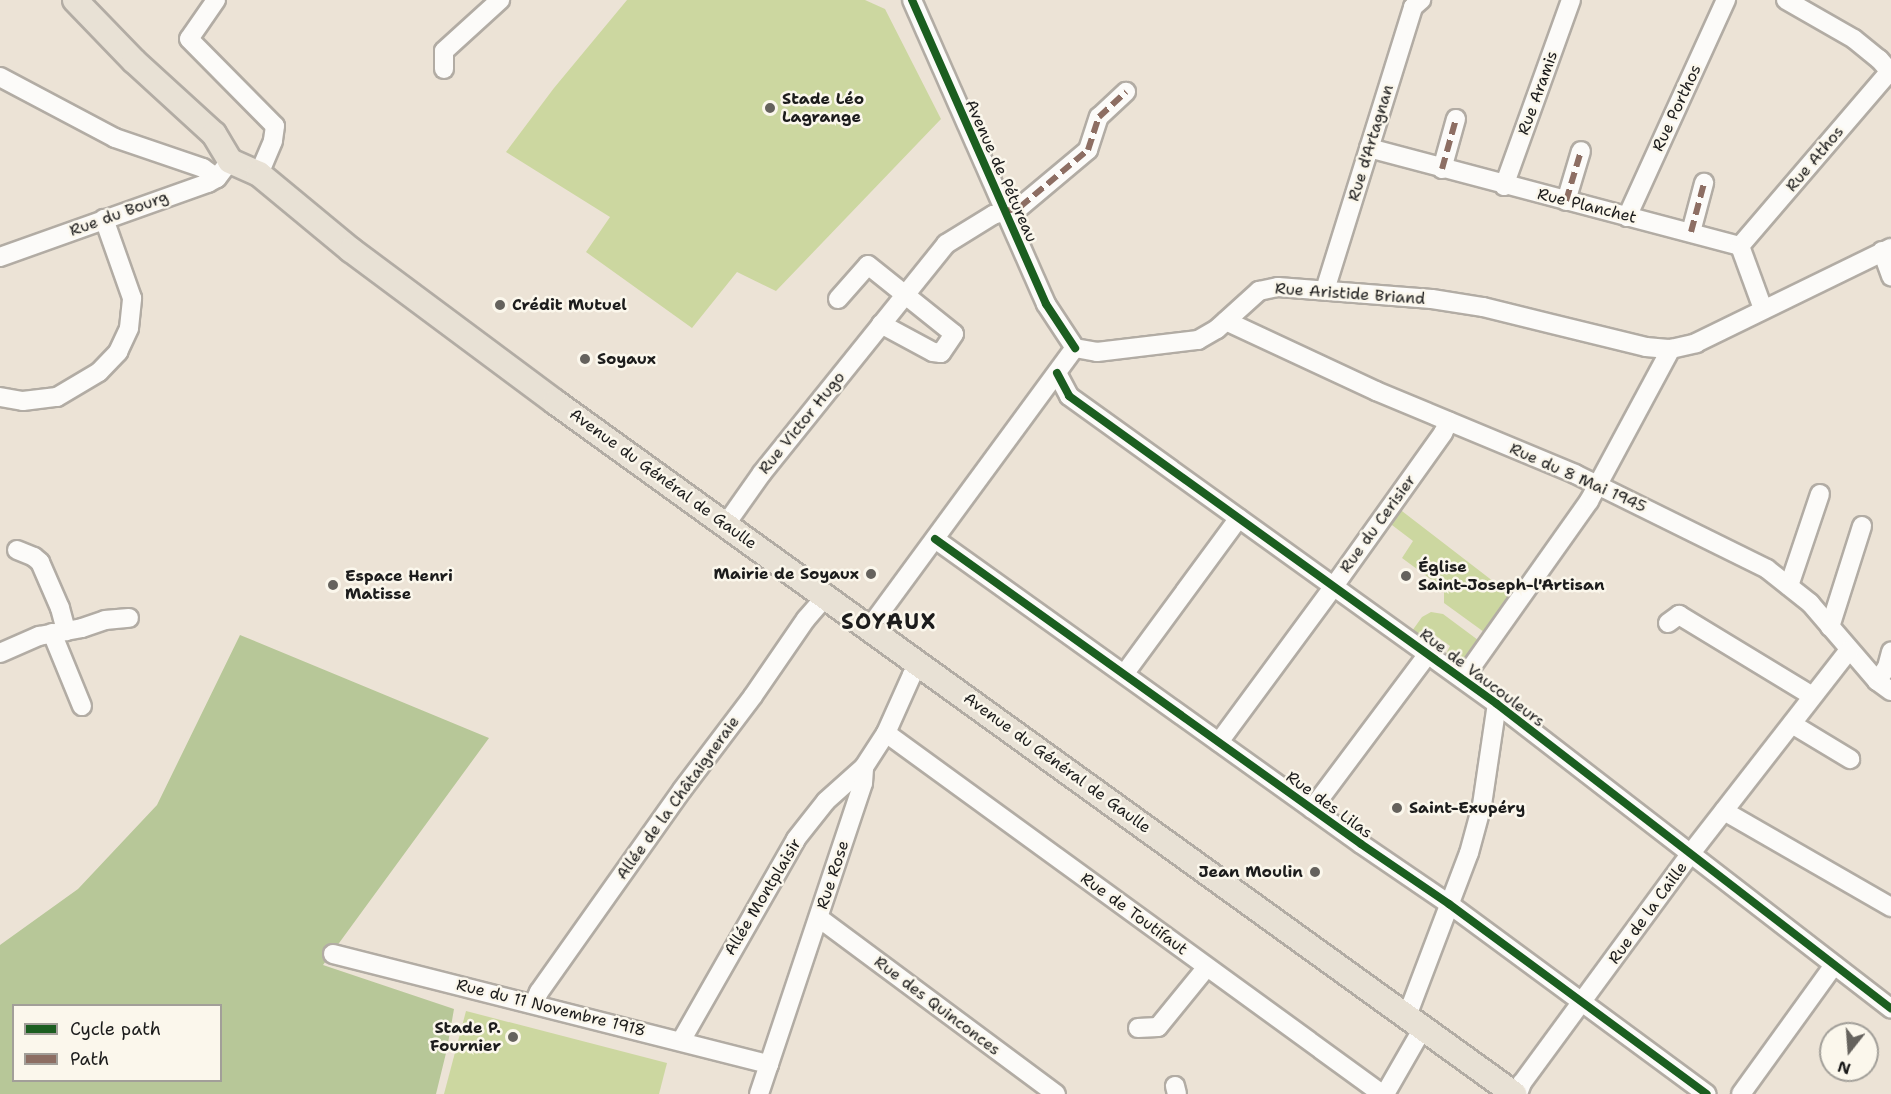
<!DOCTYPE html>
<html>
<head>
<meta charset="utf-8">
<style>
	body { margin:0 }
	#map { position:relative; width:1891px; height:1094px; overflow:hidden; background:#ece3d6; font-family:"Shantell Sans",sans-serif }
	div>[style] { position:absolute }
	.green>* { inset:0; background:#ccd7a0 }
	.forest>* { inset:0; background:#b7c798 }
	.roads { filter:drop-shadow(2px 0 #b2aca4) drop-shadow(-2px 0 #b2aca4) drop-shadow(0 2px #b2aca4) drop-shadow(0 -2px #b2aca4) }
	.minor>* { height:18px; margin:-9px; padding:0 9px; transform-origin:9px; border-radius:9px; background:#fcfbf9 }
	.major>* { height:24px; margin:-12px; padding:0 12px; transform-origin:12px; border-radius:12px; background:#e8e1d5 }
	.quiet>* { height:6px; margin-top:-3px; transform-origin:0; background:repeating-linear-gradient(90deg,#8d6e63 0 12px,transparent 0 18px) }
	.cycleway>* { height:8px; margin:-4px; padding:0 4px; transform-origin:4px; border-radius:4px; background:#1b5e20 }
	.dots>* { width:16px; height:16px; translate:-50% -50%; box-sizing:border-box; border:3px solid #fbf7ec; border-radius:50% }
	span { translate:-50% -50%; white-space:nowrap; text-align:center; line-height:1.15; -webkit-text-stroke:5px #fbf7ec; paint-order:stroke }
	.street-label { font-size:16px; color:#1c1c1c }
	.poi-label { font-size:16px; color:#1c1c1c; font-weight:700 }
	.left { translate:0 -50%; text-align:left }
	.right { translate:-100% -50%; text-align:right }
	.district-label { font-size:22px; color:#1c1c1c; font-weight:700; letter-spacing:1.5px }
	.legend { position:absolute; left:12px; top:1004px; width:210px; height:78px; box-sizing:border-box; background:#fbf7ec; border:2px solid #a29f99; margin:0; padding:8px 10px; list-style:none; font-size:18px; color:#1c1c1c }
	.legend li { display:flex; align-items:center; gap:12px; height:30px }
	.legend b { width:30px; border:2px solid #a29f99 }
	.north { position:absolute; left:1819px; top:1022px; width:60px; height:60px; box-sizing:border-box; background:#fbf7ec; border:2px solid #a29f99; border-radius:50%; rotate:197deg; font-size:16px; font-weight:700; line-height:24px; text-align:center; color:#1c1c1c }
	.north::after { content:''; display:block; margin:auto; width:21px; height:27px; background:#65625d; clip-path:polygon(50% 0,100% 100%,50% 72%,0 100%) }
</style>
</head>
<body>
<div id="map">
	<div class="green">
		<i style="clip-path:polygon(627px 0,865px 0,885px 9px,941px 119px,776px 291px,737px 272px,692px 328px,586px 252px,610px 217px,506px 152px,554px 88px)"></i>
		<i style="clip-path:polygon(1398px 508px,1511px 595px,1484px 632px,1444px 603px,1444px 589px,1402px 558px,1413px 541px,1388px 522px)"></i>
		<i style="clip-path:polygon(1431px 612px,1443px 614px,1478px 640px,1463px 662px,1455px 664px,1444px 657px,1450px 646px,1429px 631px,1423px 639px,1412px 631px,1422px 617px)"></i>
		<i style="clip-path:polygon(466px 1011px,667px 1063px,659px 1094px,444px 1094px)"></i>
	</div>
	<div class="forest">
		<i style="clip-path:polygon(evenodd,240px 635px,489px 738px,323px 965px,454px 1009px,447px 1049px,436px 1094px,0 1094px,0 945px,78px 889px,157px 805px,240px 635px,14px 1006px,220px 1006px,220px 1080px,14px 1080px,14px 1006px)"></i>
	</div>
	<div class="roads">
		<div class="minor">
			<i style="left:216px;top:0;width:47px;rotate:124.7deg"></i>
			<i style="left:189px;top:39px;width:122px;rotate:45.3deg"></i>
			<i style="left:275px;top:126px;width:15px;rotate:98deg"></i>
			<i style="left:273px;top:141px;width:36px;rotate:113deg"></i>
			<i style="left:912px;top:0;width:332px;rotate:66.2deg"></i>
			<i style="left:1046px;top:304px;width:53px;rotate:56.6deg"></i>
			<i style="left:1786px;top:0;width:78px;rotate:29.8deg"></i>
			<i style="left:1854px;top:39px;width:32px;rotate:39deg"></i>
			<i style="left:1879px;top:59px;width:18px;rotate:49deg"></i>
			<i style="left:444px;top:69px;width:18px;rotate:-90deg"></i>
			<i style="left:444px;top:51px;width:76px;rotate:-42.3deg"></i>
			<i style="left:0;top:77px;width:130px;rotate:27.9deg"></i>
			<i style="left:115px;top:138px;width:93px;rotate:18.8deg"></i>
			<i style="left:203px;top:168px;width:17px;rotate:36deg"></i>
			<i style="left:1369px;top:148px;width:384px;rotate:14.8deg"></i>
			<i style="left:1740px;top:246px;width:67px;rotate:69.9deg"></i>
			<i style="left:1442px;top:169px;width:52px;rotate:-74.4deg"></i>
			<i style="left:1504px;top:186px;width:198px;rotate:-70.2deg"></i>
			<i style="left:1566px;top:201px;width:52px;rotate:-73.3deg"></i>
			<i style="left:1627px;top:217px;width:239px;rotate:-65.5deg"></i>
			<i style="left:1691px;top:232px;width:51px;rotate:-75.1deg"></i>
			<i style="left:1740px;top:246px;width:230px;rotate:-49.4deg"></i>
			<i style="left:1882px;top:251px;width:27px;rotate:70deg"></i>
			<i style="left:0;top:257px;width:221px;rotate:-19.6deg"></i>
			<i style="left:208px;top:183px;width:10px;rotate:-29deg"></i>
			<i style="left:217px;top:178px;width:21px;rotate:-53deg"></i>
			<i style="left:1325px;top:290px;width:296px;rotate:-72.7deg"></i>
			<i style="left:1413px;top:7px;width:11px;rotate:-41deg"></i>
			<i style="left:838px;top:299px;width:45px;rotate:-48.6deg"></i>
			<i style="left:868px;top:265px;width:110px;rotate:38.7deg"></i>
			<i style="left:954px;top:334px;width:23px;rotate:124deg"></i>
			<i style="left:941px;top:353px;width:8px;rotate:-173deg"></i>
			<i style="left:933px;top:352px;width:59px;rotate:-151.7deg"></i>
			<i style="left:1226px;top:321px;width:166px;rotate:25deg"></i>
			<i style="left:1376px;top:391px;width:216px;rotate:22.6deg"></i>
			<i style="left:1575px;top:474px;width:214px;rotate:26.3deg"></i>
			<i style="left:1767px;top:569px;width:55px;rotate:38.3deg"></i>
			<i style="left:1810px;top:603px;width:103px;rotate:49.3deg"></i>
			<i style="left:1877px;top:681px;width:17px;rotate:36deg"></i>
			<i style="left:1075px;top:348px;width:22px;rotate:10deg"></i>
			<i style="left:1097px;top:352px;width:102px;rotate:-6.8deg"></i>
			<i style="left:1198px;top:340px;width:22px;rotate:-30deg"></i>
			<i style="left:1217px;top:329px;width:57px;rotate:-42.1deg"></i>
			<i style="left:1259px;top:291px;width:19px;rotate:-12deg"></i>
			<i style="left:1278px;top:287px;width:154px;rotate:4.5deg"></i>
			<i style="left:1432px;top:299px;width:52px;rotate:8.9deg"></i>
			<i style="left:1483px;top:307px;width:168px;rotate:13.8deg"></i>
			<i style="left:1646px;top:347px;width:25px;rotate:5deg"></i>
			<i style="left:1671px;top:349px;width:26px;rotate:-13deg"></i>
			<i style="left:1696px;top:343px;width:217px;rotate:-26deg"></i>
			<i style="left:1057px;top:373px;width:26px;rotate:62deg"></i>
			<i style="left:1069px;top:396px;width:527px;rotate:35.74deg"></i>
			<i style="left:1497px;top:704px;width:498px;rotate:37.7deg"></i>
			<i style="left:0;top:397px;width:23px;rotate:10deg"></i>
			<i style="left:23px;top:401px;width:34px;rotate:-7deg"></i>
			<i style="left:57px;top:397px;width:49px;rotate:-30.8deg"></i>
			<i style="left:99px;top:372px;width:28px;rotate:-46deg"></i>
			<i style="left:118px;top:352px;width:26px;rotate:-65deg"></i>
			<i style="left:129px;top:328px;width:30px;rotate:-84deg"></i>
			<i style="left:132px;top:298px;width:84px;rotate:-109.5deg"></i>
			<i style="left:726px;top:524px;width:62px;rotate:-54.8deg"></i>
			<i style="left:762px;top:473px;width:294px;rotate:-51.2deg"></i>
			<i style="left:946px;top:244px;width:55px;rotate:-31.7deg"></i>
			<i style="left:993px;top:215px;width:28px;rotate:-17deg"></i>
			<i style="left:1020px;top:207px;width:89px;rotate:-40deg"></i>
			<i style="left:1088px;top:150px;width:35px;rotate:-72deg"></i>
			<i style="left:1099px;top:117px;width:37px;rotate:-43deg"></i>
			<i style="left:935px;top:539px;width:524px;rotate:35.6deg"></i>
			<i style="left:1361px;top:844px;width:107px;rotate:34.3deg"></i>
			<i style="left:1449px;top:904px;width:320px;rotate:36.4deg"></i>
			<i style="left:17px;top:550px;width:18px;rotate:22deg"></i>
			<i style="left:34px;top:557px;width:8px;rotate:40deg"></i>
			<i style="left:40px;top:562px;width:50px;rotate:66.5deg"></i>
			<i style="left:60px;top:608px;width:24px;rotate:75deg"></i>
			<i style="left:1789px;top:586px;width:97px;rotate:-71.4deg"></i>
			<i style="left:1668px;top:623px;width:14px;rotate:-36deg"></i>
			<i style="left:1679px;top:615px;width:156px;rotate:31.3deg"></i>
			<i style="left:1830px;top:627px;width:106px;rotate:-72.4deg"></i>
			<i style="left:869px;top:628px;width:348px;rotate:-53.7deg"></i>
			<i style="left:52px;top:633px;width:79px;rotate:67.7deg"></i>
			<i style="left:0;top:653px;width:43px;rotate:-23.6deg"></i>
			<i style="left:39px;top:636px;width:44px;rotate:-10.5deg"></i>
			<i style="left:82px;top:628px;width:24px;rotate:-19deg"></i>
			<i style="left:105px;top:620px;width:24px;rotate:-5deg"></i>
			<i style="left:1125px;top:673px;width:192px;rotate:-53.7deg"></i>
			<i style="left:1463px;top:679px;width:218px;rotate:-54.7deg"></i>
			<i style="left:1589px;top:501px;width:173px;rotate:-61.7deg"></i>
			<i style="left:1877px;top:681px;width:17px;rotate:-54deg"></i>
			<i style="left:1887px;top:667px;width:16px;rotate:-75deg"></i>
			<i style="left:1792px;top:724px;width:68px;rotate:31.1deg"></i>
			<i style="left:886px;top:733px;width:613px;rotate:36.05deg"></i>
			<i style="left:1219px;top:742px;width:194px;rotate:-53.6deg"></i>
			<i style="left:1334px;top:586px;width:188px;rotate:-54.5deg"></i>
			<i style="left:1443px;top:433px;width:13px;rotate:-63deg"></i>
			<i style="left:1312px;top:809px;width:194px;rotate:-53.2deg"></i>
			<i style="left:1724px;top:811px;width:193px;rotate:29.9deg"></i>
			<i style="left:819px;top:918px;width:295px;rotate:36.6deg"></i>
			<i style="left:333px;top:954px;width:450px;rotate:14.2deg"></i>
			<i style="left:534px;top:1003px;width:12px;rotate:-66deg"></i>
			<i style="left:539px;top:992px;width:247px;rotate:-54.7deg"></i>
			<i style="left:682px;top:790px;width:118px;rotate:-52.9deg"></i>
			<i style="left:753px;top:696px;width:93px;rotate:-55.5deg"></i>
			<i style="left:806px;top:619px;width:30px;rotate:-49deg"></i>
			<i style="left:1407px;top:1016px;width:174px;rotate:-69.2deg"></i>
			<i style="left:1469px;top:853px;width:50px;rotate:-74.8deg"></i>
			<i style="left:1482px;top:805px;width:102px;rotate:-81.6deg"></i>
			<i style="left:1138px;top:1028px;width:20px;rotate:-3deg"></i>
			<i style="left:1158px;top:1027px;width:77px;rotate:-50.8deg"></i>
			<i style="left:681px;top:1041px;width:232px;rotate:-60.3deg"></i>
			<i style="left:796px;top:839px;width:48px;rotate:-51.7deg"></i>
			<i style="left:826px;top:801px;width:51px;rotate:-41.8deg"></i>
			<i style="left:1175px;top:1086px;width:8px;rotate:76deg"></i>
			<i style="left:759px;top:1094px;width:328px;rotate:-71.5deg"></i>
			<i style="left:863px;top:783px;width:16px;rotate:-86deg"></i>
			<i style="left:864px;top:767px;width:40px;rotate:-57.1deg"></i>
			<i style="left:886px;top:733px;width:64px;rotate:-65.9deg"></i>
			<i style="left:912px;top:675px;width:14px;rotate:-51deg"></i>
			<i style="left:1385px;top:1094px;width:76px;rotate:-60.1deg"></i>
			<i style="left:1518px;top:1094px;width:12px;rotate:-70deg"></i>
			<i style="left:1522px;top:1083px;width:285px;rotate:-53.7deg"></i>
			<i style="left:1691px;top:853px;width:257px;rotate:-52.1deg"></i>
			<i style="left:1741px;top:1094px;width:159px;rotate:-54.2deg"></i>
		</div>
		<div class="major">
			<i style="left:75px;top:0;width:85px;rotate:46deg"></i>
			<i style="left:134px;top:61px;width:108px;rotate:42.4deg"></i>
			<i style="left:214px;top:134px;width:31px;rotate:59deg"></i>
			<i style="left:230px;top:161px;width:32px;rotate:24deg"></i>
			<i style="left:259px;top:174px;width:119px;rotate:39.6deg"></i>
			<i style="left:351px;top:250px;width:254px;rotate:36.7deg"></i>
			<i style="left:555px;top:402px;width:1183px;rotate:35.81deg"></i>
		</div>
	</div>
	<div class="quiet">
		<i style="left:1442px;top:169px;width:52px;rotate:-74.4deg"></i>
		<i style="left:1566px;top:201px;width:52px;rotate:-73.3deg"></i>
		<i style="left:1003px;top:212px;width:18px;rotate:-16deg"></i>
		<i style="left:1020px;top:207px;width:89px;rotate:-40deg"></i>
		<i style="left:1088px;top:150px;width:35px;rotate:-72deg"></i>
		<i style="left:1099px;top:117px;width:37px;rotate:-43deg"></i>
		<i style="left:1691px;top:232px;width:51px;rotate:-75.1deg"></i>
	</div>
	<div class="cycleway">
		<i style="left:912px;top:0;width:332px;rotate:66.2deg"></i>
		<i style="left:1046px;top:304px;width:53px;rotate:56.6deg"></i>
		<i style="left:1057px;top:373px;width:26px;rotate:62deg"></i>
		<i style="left:1069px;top:396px;width:527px;rotate:35.74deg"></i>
		<i style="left:1497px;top:704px;width:498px;rotate:37.7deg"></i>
		<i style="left:935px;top:539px;width:524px;rotate:35.6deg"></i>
		<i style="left:1361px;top:844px;width:107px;rotate:34.3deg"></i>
		<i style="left:1449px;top:904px;width:320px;rotate:36.4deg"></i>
	</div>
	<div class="dots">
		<i style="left:770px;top:108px;background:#65625d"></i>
		<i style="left:500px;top:305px;background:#65625d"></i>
		<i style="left:585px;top:359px;background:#65625d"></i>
		<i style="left:871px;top:574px;background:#65625d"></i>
		<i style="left:1406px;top:576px;background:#65625d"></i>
		<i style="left:333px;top:585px;background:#65625d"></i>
		<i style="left:1397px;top:808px;background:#65625d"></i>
		<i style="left:1315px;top:872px;background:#65625d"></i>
		<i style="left:513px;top:1037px;background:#65625d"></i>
	</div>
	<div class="street-label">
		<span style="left:1538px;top:93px;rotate:-70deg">Rue Aramis</span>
		<span style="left:1677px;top:108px;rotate:-65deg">Rue Porthos</span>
		<span style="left:1371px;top:143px;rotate:-73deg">Rue d'Artagnan</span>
		<span style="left:1815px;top:159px;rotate:-50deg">Rue Athos</span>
		<span style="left:1001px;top:171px;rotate:66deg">Avenue de Pétureau</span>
		<span style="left:1587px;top:206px;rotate:14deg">Rue Planchet</span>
		<span style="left:119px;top:214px;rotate:-20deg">Rue du Bourg</span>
		<span style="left:1350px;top:294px;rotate:4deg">Rue Aristide Briand</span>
		<span style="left:802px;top:423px;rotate:-51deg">Rue Victor Hugo</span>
		<span style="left:1578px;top:478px;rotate:24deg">Rue du 8 Mai 1945</span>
		<span style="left:663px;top:479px;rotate:36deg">Avenue du Général de Gaulle</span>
		<span style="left:1378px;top:524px;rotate:-54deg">Rue du Cerisier</span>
		<span style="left:1482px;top:678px;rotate:37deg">Rue de Vaucouleurs</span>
		<span style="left:1057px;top:763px;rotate:36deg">Avenue du Général de Gaulle</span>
		<span style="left:678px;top:798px;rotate:-54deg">Allée de la Châtaigneraie</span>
		<span style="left:1329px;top:805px;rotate:36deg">Rue des Lilas</span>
		<span style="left:833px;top:875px;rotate:-72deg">Rue Rose</span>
		<span style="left:763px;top:897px;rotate:-59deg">Allée Montplaisir</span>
		<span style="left:1648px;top:913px;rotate:-54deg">Rue de la Caille</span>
		<span style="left:1134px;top:914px;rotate:36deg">Rue de Toutifaut</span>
		<span style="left:937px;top:1006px;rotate:37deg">Rue des Quinconces</span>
		<span style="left:551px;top:1008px;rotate:14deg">Rue du 11 Novembre 1918</span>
	</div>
	<div class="poi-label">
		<span class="left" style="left:782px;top:108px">Stade Léo<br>Lagrange</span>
		<span class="left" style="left:512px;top:305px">Crédit Mutuel</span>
		<span class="left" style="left:597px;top:359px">Soyaux</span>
		<span class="left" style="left:1418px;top:576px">Église<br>Saint-Joseph-l'Artisan</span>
		<span class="right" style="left:859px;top:574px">Mairie de Soyaux</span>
		<span class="left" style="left:345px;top:585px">Espace Henri<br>Matisse</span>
		<span class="left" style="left:1409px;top:808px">Saint-Exupéry</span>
		<span class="right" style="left:1303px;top:872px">Jean Moulin</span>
		<span class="right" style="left:501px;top:1037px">Stade P.<br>Fournier</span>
	</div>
	<div class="district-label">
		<span style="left:889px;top:622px">SOYAUX</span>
	</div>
	<ul class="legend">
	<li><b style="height:8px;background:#1b5e20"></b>Cycle path</li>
	<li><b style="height:8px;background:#8d6e63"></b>Path</li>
	</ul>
	<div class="north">N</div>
</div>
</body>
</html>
